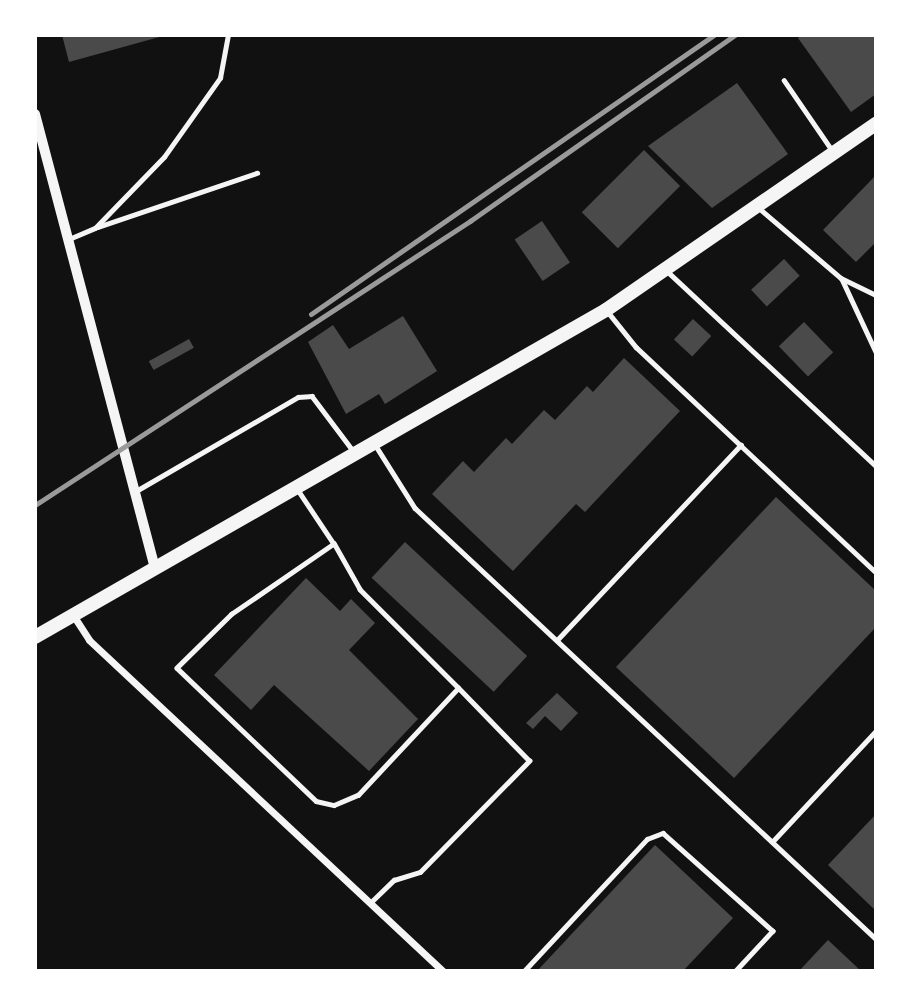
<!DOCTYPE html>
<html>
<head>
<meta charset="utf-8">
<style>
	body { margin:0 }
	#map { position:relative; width:911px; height:1006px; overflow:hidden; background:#111; font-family:"PT Sans",sans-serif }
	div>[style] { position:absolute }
	.building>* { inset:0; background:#4a4a4a; transform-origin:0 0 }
	.service>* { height:4.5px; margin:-2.25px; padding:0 2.25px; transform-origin:2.25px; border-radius:2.25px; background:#f5f5f5 }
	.minor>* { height:7px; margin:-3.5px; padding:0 3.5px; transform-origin:3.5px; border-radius:3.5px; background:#f5f5f5 }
	.tertiary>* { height:10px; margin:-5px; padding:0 5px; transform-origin:5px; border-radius:5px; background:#f5f5f5 }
	.primary>* { height:14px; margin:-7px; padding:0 7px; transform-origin:7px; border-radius:7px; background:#f5f5f5 }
	.rail>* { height:5px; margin:-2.5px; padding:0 2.5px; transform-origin:2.5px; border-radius:2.5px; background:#9a9a9a }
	span { translate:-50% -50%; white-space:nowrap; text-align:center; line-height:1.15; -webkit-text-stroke:7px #fff; paint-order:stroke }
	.frame { position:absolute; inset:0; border:37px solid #fff; pointer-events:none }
</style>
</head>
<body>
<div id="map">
	<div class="building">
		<i style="clip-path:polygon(62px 35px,163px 35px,163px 36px,69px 62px)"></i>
		<i style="clip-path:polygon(802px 35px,876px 35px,876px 94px,851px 112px,798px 38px)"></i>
		<i style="clip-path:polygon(737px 83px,788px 154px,712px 208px,648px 146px)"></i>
		<i style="left:644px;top:150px;width:51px;height:88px;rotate:45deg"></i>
		<i style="clip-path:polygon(876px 175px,876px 242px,856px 262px,823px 230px)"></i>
		<i style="left:542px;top:221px;width:50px;height:33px;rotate:56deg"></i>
		<i style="left:784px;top:259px;width:23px;height:45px;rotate:47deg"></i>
		<i style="clip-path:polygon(403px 316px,437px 371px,385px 404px,379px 394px,346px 414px,308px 342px,333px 325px,349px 349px)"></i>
		<i style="left:693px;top:319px;width:25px;height:28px;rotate:43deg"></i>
		<i style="left:804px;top:322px;width:42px;height:35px;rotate:46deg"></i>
		<i style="left:189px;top:339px;width:10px;height:46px;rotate:61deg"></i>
		<i style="clip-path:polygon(624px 358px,680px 411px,585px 512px,576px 504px,513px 571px,432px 494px,463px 461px,474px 472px,506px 438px,512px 444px,544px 410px,555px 420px,587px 386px,593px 392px)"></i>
		<i style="clip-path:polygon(776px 497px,876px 591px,876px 627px,734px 778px,616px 667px)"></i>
		<i style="left:405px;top:542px;width:167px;height:49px;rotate:43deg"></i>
		<i style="clip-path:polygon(306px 578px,340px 611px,351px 599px,375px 623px,349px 650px,418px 719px,369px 771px,274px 685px,251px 710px,214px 675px)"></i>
		<i style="clip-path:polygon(557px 693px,578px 713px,561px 731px,545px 716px,533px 729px,526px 723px)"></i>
		<i style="clip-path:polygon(876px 814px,876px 911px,828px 865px)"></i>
		<i style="clip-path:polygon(655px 845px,733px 918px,683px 971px,537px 971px)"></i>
		<i style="clip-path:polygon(828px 940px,861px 971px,799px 971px)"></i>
	</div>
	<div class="service">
		<i style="left:784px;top:80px;width:85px;rotate:55.6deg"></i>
		<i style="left:759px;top:208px;width:108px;rotate:40.5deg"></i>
		<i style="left:841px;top:278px;width:39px;rotate:26deg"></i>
		<i style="left:98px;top:227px;width:168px;rotate:-18.8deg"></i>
		<i style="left:69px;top:239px;width:28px;rotate:-23deg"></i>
		<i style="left:95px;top:228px;width:99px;rotate:-45.8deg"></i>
		<i style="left:164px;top:157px;width:97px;rotate:-54.7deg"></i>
		<i style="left:220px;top:78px;width:44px;rotate:-79.5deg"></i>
		<i style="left:667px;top:271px;width:286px;rotate:43deg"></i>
		<i style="left:842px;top:279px;width:81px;rotate:65deg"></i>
		<i style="left:608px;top:312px;width:45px;rotate:51.3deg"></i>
		<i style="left:636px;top:347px;width:329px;rotate:43.2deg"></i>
		<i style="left:376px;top:446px;width:73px;rotate:57.8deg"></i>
		<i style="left:415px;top:508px;width:631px;rotate:43.07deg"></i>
		<i style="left:298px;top:490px;width:65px;rotate:56.3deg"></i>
		<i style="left:334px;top:544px;width:124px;rotate:145.5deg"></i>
		<i style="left:232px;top:614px;width:77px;rotate:135.5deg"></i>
		<i style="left:177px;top:668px;width:192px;rotate:43.7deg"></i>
		<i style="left:316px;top:801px;width:18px;rotate:13deg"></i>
		<i style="left:334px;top:805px;width:26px;rotate:-23deg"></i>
		<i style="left:358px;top:795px;width:146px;rotate:-46.9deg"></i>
		<i style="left:458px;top:688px;width:139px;rotate:-135deg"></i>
		<i style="left:360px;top:590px;width:53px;rotate:-119.5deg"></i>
		<i style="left:136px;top:491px;width:187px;rotate:-30.1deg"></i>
		<i style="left:298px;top:397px;width:14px;rotate:-4deg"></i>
		<i style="left:312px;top:396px;width:70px;rotate:53.1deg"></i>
		<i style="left:557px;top:640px;width:268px;rotate:-46.7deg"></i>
		<i style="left:772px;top:842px;width:152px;rotate:-46.9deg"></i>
		<i style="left:370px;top:903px;width:33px;rotate:-44deg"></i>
		<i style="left:394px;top:880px;width:27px;rotate:-17deg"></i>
		<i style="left:420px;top:872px;width:156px;rotate:-45.5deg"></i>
		<i style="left:529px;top:761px;width:102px;rotate:-134.2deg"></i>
		<i style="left:524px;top:971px;width:180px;rotate:-47deg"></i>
		<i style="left:647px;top:839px;width:17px;rotate:-21deg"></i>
		<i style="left:663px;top:833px;width:147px;rotate:41.7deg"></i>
		<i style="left:773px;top:931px;width:54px;rotate:132.8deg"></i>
	</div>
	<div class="minor">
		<i style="left:73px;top:615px;width:30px;rotate:57deg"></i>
		<i style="left:89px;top:640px;width:485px;rotate:43.1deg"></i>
	</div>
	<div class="tertiary">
		<i style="left:35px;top:114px;width:471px;rotate:75.2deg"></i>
	</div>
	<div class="primary">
		<i style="left:35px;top:637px;width:658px;rotate:-29.8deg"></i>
		<i style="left:606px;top:310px;width:328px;rotate:-34.6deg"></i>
	</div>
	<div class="rail">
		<i style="left:311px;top:314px;width:490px;rotate:-34.7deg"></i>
		<i style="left:35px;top:505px;width:520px;rotate:-33.14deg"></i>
		<i style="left:470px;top:221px;width:324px;rotate:-35.1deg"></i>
	</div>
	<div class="frame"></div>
</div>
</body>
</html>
